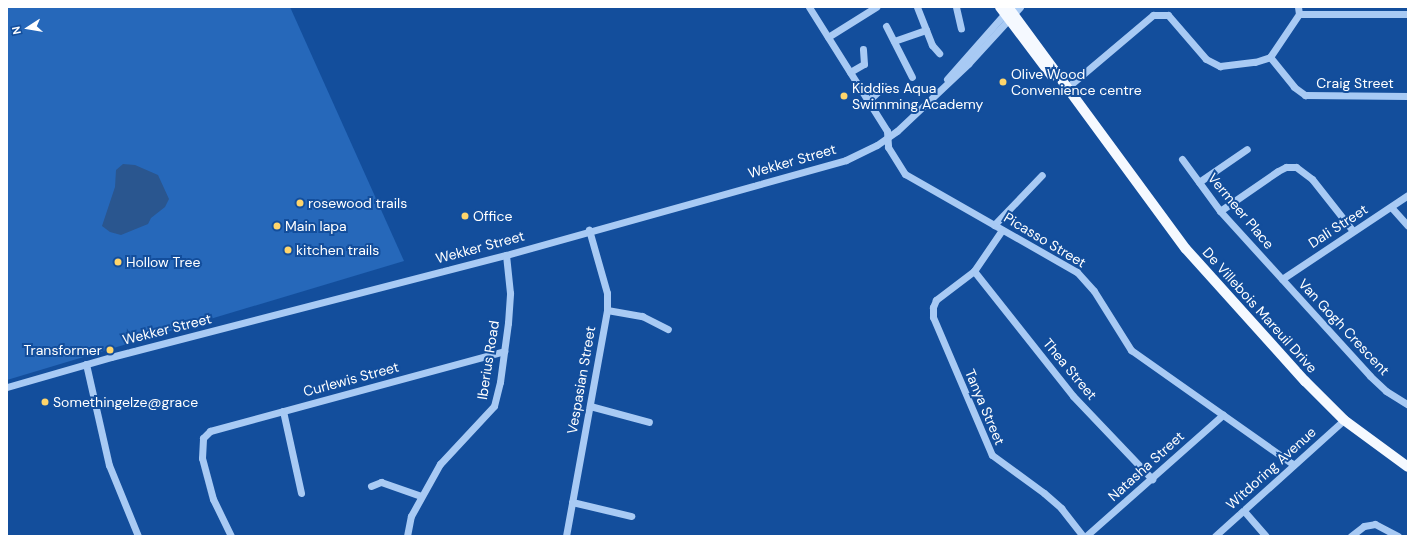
<!DOCTYPE html>
<html>
<head>
<meta charset="utf-8">
<style>
	body { margin:0 }
	#map { position:relative; width:1415px; height:543px; overflow:hidden; background:#134e9c; font-family:"DM Sans",sans-serif }
	div>[style] { position:absolute }
	.green>* { inset:0; background:#2668ba }
	.water>* { inset:0; background:#2a568f }
	.minor>* { height:7px; margin:-3.5px; padding:0 3.5px; transform-origin:3.5px; border-radius:3.5px; background:#a8caf4 }
	.major>* { height:10px; margin:-5px; padding:0 5px; transform-origin:5px; border-radius:5px; background:#f5f9ff }
	.dots>* { width:11px; height:11px; translate:-50% -50%; box-sizing:border-box; border:2px solid #134e9c; border-radius:50% }
	span { translate:-50% -50%; white-space:nowrap; text-align:center; line-height:1.15; -webkit-text-stroke:4px #134e9c; paint-order:stroke }
	.poi-label { font-size:14px; color:#fff }
	.left { translate:0 -50%; text-align:left }
	.right { translate:-100% -50%; text-align:right }
	.street-label { font-size:14px; color:#fff }
	.frame { position:absolute; inset:0; border:8px solid #fff; pointer-events:none }
	.north { position:absolute; left:8px; top:8px; width:40px; height:40px; -webkit-text-stroke:3px #134e9c; paint-order:stroke; rotate:258deg; font-size:11px; font-weight:700; line-height:16px; text-align:center; color:#fff }
	.north::after { content:''; display:block; margin:auto; width:14px; height:18px; background:#fff; clip-path:polygon(50% 0,100% 100%,50% 72%,0 100%) }
</style>
</head>
<body>
<div id="map">
	<div class="green">
		<i style="clip-path:polygon(7px 7px,290px 7px,404px 261px,7px 380px)"></i>
	</div>
	<div class="water">
		<i style="clip-path:polygon(123px 164px,135px 165px,158px 175px,169px 199px,165px 207px,151px 218px,148px 224px,121px 235px,110px 232px,102px 226px,115px 187px,116px 170px)"></i>
	</div>
	<div class="minor">
		<i style="left:809px;top:7px;width:146px;rotate:57.8deg"></i>
		<i style="left:887px;top:131px;width:16px;rotate:86deg"></i>
		<i style="left:888px;top:147px;width:32px;rotate:58deg"></i>
		<i style="left:905px;top:174px;width:198px;rotate:29.7deg"></i>
		<i style="left:1077px;top:272px;width:25px;rotate:48deg"></i>
		<i style="left:1094px;top:291px;width:70px;rotate:57.9deg"></i>
		<i style="left:1131px;top:350px;width:199px;rotate:35.2deg"></i>
		<i style="left:917px;top:7px;width:41px;rotate:68.5deg"></i>
		<i style="left:932px;top:45px;width:11px;rotate:49deg"></i>
		<i style="left:956px;top:7px;width:22px;rotate:77deg"></i>
		<i style="left:1299px;top:14px;width:109px"></i>
		<i style="left:886px;top:26px;width:57px;rotate:63deg"></i>
		<i style="left:828px;top:37px;width:57px;rotate:-32deg"></i>
		<i style="left:894px;top:41px;width:34px;rotate:-19deg"></i>
		<i style="left:1270px;top:57px;width:38px;rotate:51deg"></i>
		<i style="left:1294px;top:87px;width:14px;rotate:36deg"></i>
		<i style="left:1305px;top:95px;width:103px;rotate:0.6deg"></i>
		<i style="left:850px;top:72px;width:16px;rotate:-30deg"></i>
		<i style="left:864px;top:64px;width:15px;rotate:-94deg"></i>
		<i style="left:947px;top:79px;width:91px;rotate:-48.6deg"></i>
		<i style="left:1063px;top:91px;width:118px;rotate:-40.2deg"></i>
		<i style="left:1153px;top:15px;width:15px"></i>
		<i style="left:1168px;top:15px;width:58px;rotate:49.2deg"></i>
		<i style="left:1206px;top:59px;width:16px;rotate:27deg"></i>
		<i style="left:1220px;top:66px;width:35px;rotate:-7deg"></i>
		<i style="left:1255px;top:62px;width:16px;rotate:-18deg"></i>
		<i style="left:1270px;top:57px;width:52px;rotate:-56deg"></i>
		<i style="left:1299px;top:14px;width:7px;rotate:-98deg"></i>
		<i style="left:868px;top:101px;width:22px;rotate:-43deg"></i>
		<i style="left:1182px;top:159px;width:64px;rotate:53.8deg"></i>
		<i style="left:1220px;top:211px;width:223px;rotate:47.7deg"></i>
		<i style="left:1370px;top:376px;width:22px;rotate:43deg"></i>
		<i style="left:1386px;top:391px;width:26px;rotate:32deg"></i>
		<i style="left:1199px;top:182px;width:58px;rotate:-34.5deg"></i>
		<i style="left:1391px;top:207px;width:25px;rotate:48deg"></i>
		<i style="left:1220px;top:211px;width:70px;rotate:-34.6deg"></i>
		<i style="left:1278px;top:171px;width:9px;rotate:-27deg"></i>
		<i style="left:1286px;top:167px;width:10px"></i>
		<i style="left:1296px;top:167px;width:20px;rotate:37deg"></i>
		<i style="left:1312px;top:179px;width:66px;rotate:51.7deg"></i>
		<i style="left:994px;top:225px;width:69px;rotate:-46.2deg"></i>
		<i style="left:1002px;top:230px;width:50px;rotate:124.3deg"></i>
		<i style="left:974px;top:271px;width:48px;rotate:142.7deg"></i>
		<i style="left:936px;top:300px;width:8px;rotate:113deg"></i>
		<i style="left:933px;top:307px;width:10px;rotate:90deg"></i>
		<i style="left:933px;top:317px;width:150px;rotate:66.9deg"></i>
		<i style="left:992px;top:455px;width:64px;rotate:36.2deg"></i>
		<i style="left:1044px;top:493px;width:23px;rotate:41deg"></i>
		<i style="left:1061px;top:508px;width:36px;rotate:52deg"></i>
		<i style="left:974px;top:271px;width:159px;rotate:51.6deg"></i>
		<i style="left:1073px;top:396px;width:115px;rotate:46.4deg"></i>
		<i style="left:1282px;top:279px;width:151px;rotate:-33.7deg"></i>
		<i style="left:607px;top:310px;width:36px;rotate:10deg"></i>
		<i style="left:642px;top:316px;width:29px;rotate:27deg"></i>
		<i style="left:86px;top:364px;width:104px;rotate:77.2deg"></i>
		<i style="left:109px;top:465px;width:77px;rotate:67.8deg"></i>
		<i style="left:7px;top:387px;width:108px;rotate:-16.1deg"></i>
		<i style="left:111px;top:357px;width:408px;rotate:-14.5deg"></i>
		<i style="left:506px;top:255px;width:353px;rotate:-15.6deg"></i>
		<i style="left:846px;top:160px;width:34px;rotate:-26deg"></i>
		<i style="left:877px;top:145px;width:24px;rotate:-35deg"></i>
		<i style="left:897px;top:131px;width:98px;rotate:-43.3deg"></i>
		<i style="left:968px;top:64px;width:77px;rotate:-47.6deg"></i>
		<i style="left:590px;top:406px;width:61px;rotate:15.2deg"></i>
		<i style="left:283px;top:411px;width:84px;rotate:77.6deg"></i>
		<i style="left:371px;top:486px;width:11px;rotate:-22deg"></i>
		<i style="left:381px;top:482px;width:42px;rotate:19.3deg"></i>
		<i style="left:572px;top:502px;width:61px;rotate:13.3deg"></i>
		<i style="left:1244px;top:511px;width:33px;rotate:49deg"></i>
		<i style="left:231px;top:536px;width:41px;rotate:-115.9deg"></i>
		<i style="left:213px;top:499px;width:42px;rotate:-105deg"></i>
		<i style="left:202px;top:458px;width:20px;rotate:-87deg"></i>
		<i style="left:203px;top:438px;width:10px;rotate:-45deg"></i>
		<i style="left:210px;top:431px;width:305px;rotate:-15.2deg"></i>
		<i style="left:407px;top:536px;width:20px;rotate:-79deg"></i>
		<i style="left:411px;top:516px;width:60px;rotate:-60.9deg"></i>
		<i style="left:440px;top:464px;width:79px;rotate:-47deg"></i>
		<i style="left:494px;top:406px;width:25px;rotate:-76deg"></i>
		<i style="left:500px;top:382px;width:60px;rotate:-82.3deg"></i>
		<i style="left:508px;top:323px;width:30px;rotate:-86deg"></i>
		<i style="left:510px;top:293px;width:38px;rotate:-96deg"></i>
		<i style="left:566px;top:536px;width:230px;rotate:-79.7deg"></i>
		<i style="left:607px;top:310px;width:17px;rotate:-90deg"></i>
		<i style="left:607px;top:293px;width:66px;rotate:-105.9deg"></i>
		<i style="left:1086px;top:536px;width:183px;rotate:-41.5deg"></i>
		<i style="left:1215px;top:536px;width:173px;rotate:-42deg"></i>
		<i style="left:1351px;top:536px;width:16px;rotate:-38deg"></i>
		<i style="left:1364px;top:526px;width:11px;rotate:-10deg"></i>
		<i style="left:1375px;top:524px;width:26px;rotate:28deg"></i>
	</div>
	<div class="major">
		<i style="left:1000px;top:7px;width:86px;rotate:53deg"></i>
		<i style="left:1008px;top:7px;width:300px;rotate:53.7deg"></i>
		<i style="left:1186px;top:249px;width:178px;rotate:48deg"></i>
		<i style="left:1305px;top:381px;width:55px;rotate:45deg"></i>
		<i style="left:1344px;top:420px;width:79px;rotate:36.3deg"></i>
	</div>
	<div class="dots">
		<i style="left:1003px;top:82px;background:#ffd56b"></i>
		<i style="left:844px;top:96px;background:#ffd56b"></i>
		<i style="left:300px;top:203px;background:#ffd56b"></i>
		<i style="left:465px;top:216px;background:#ffd56b"></i>
		<i style="left:277px;top:226px;background:#ffd56b"></i>
		<i style="left:288px;top:250px;background:#ffd56b"></i>
		<i style="left:118px;top:262px;background:#ffd56b"></i>
		<i style="left:110px;top:350px;background:#ffd56b"></i>
		<i style="left:45px;top:402px;background:#ffd56b"></i>
	</div>
	<div class="poi-label">
		<span class="left" style="left:1011px;top:82px">Olive Wood<br>Convenience centre</span>
		<span class="left" style="left:852px;top:96px">Kiddies Aqua<br>Swimming Academy</span>
		<span class="left" style="left:308px;top:203px">rosewood trails</span>
		<span class="left" style="left:473px;top:216px">Office</span>
		<span class="left" style="left:285px;top:226px">Main lapa</span>
		<span class="left" style="left:296px;top:250px">kitchen trails</span>
		<span class="left" style="left:126px;top:262px">Hollow Tree</span>
		<span class="right" style="left:102px;top:350px">Transformer</span>
		<span class="left" style="left:53px;top:402px">Somethingelze@grace</span>
	</div>
	<div class="street-label">
		<span style="left:1355px;top:83px">Craig Street</span>
		<span style="left:792px;top:161px;rotate:-16deg">Wekker Street</span>
		<span style="left:1241px;top:211px;rotate:50deg">Vermeer Place</span>
		<span style="left:1338px;top:226px;rotate:-33deg">Dali Street</span>
		<span style="left:1045px;top:240px;rotate:31deg">Picasso Street</span>
		<span style="left:480px;top:247px;rotate:-15deg">Wekker Street</span>
		<span style="left:1260px;top:310px;rotate:48deg">De Villebois Mareuil Drive</span>
		<span style="left:1344px;top:327px;rotate:47deg">Van Gogh Crescent</span>
		<span style="left:167px;top:329px;rotate:-14deg">Wekker Street</span>
		<span style="left:488px;top:360px;rotate:-81deg">Iberius Road</span>
		<span style="left:1070px;top:369px;rotate:50deg">Thea Street</span>
		<span style="left:351px;top:379px;rotate:-15deg">Curlewis Street</span>
		<span style="left:581px;top:380px;rotate:-80deg">Vespasian Street</span>
		<span style="left:985px;top:407px;rotate:67deg">Tanya Street</span>
		<span style="left:1146px;top:466px;rotate:-42deg">Natasha Street</span>
		<span style="left:1271px;top:468px;rotate:-42deg">Witdoring Avenue</span>
	</div>
	<div class="frame"></div>
	<div class="north">N</div>
</div>
</body>
</html>
